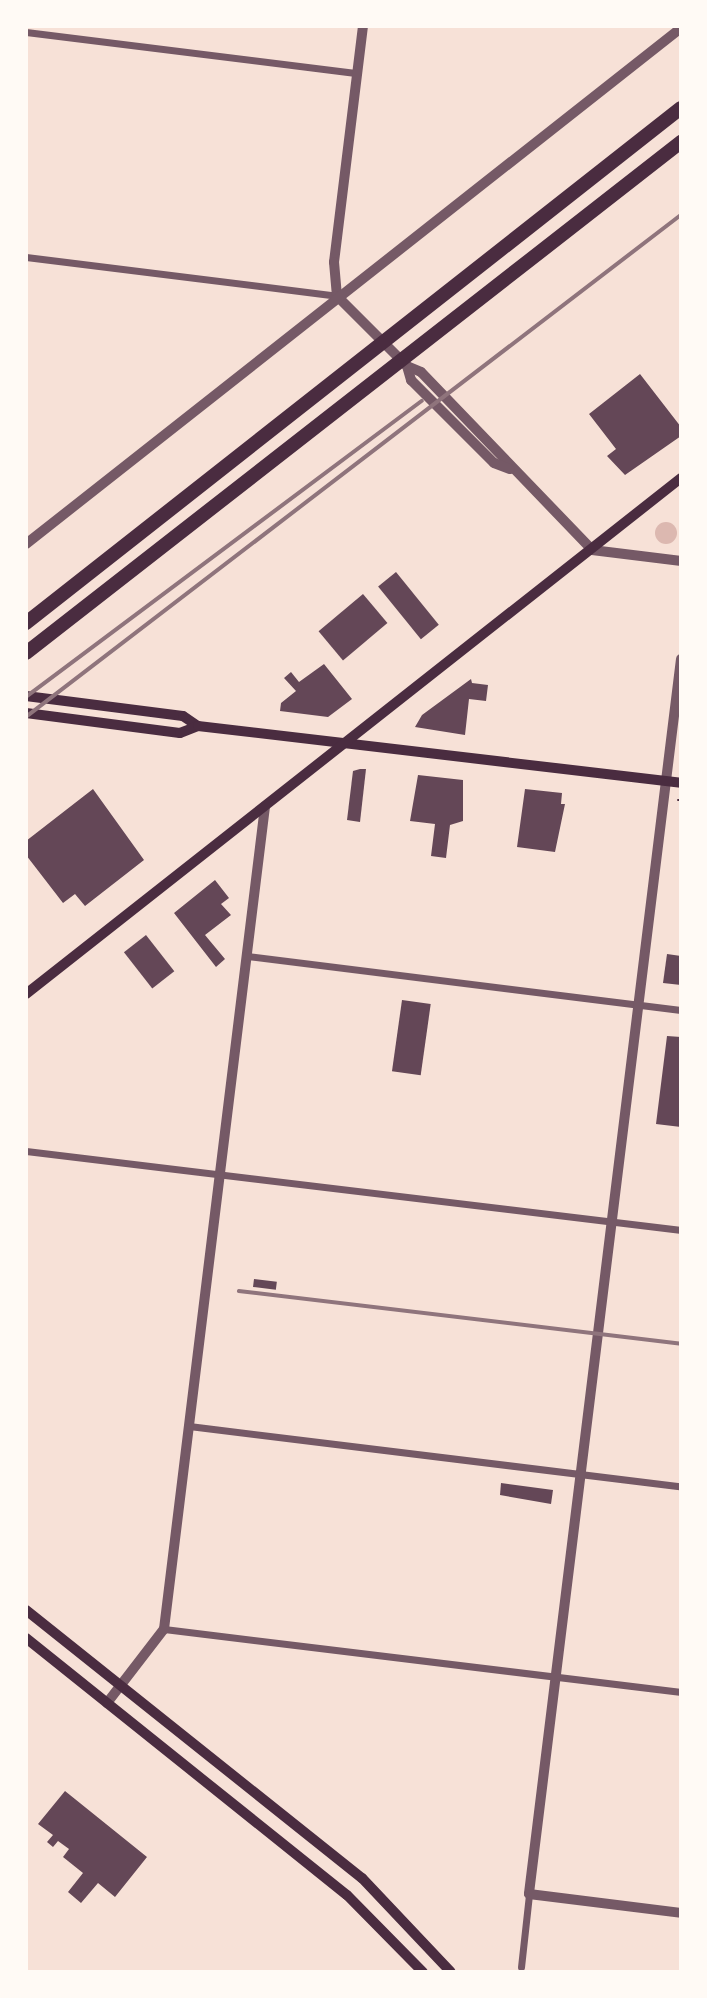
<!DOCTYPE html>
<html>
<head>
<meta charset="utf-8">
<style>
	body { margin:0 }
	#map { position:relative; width:707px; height:1998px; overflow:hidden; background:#f7e1d7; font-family:Rubik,sans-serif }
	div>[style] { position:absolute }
	.water>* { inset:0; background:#dcb8b0 }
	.round { border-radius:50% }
	.building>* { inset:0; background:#644757; transform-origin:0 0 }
	.path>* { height:2.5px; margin:-1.25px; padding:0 1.25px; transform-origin:1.25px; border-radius:1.25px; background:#4a2c40 }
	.minor>* { height:7px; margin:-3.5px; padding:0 3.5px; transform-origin:3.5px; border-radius:3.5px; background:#755966 }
	.tertiary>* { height:10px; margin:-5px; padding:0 5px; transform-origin:5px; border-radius:5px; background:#755966 }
	.secondary>* { height:10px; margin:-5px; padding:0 5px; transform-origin:5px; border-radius:5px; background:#4a2c40 }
	.motorway>* { height:14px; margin:-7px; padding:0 7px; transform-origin:7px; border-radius:7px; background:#4a2c40 }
	.rail>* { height:3.5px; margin:-1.75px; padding:0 1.75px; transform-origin:1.75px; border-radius:1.75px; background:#8f747c }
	span { translate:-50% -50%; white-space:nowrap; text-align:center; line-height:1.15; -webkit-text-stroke:5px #fffaf5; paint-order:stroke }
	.frame { position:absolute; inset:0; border:28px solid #fffaf5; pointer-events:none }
</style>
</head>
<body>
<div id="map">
	<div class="water">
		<i class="round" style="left:655px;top:522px;width:22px;height:22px"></i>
	</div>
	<div class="building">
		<i style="clip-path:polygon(640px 374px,681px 427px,681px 436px,625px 475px,607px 456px,616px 449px,589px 414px)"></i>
		<i style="left:396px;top:572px;width:68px;height:23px;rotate:51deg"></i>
		<i style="left:363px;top:594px;width:38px;height:58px;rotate:50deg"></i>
		<i style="clip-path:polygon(324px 664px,352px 699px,328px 717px,280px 711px,281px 703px,296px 691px,284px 678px,291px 672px,299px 682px)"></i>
		<i style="clip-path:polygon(471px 679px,472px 683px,488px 685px,486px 701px,469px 699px,465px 735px,415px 727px,422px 715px)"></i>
		<i style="clip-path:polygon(360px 769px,366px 769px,360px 822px,347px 820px,353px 771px)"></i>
		<i style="clip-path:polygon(418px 775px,463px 780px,463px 821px,450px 825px,446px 858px,431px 856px,435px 824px,410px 821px)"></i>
		<i style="clip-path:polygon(93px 789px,144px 860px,85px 906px,75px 894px,63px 903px,26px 855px,26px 841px)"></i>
		<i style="clip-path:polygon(525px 789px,562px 793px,561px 804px,565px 804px,555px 852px,517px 847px)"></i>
		<i style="clip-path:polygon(215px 880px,229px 898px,221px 904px,231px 915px,205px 935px,225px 959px,216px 967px,174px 913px)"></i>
		<i style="left:146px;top:935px;width:46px;height:28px;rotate:52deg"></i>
		<i style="clip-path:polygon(667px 954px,681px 956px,681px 985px,663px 983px)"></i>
		<i style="left:402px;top:1000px;width:29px;height:72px;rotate:8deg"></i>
		<i style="clip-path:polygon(667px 1036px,681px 1037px,681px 1127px,656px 1124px)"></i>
		<i style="left:254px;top:1279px;width:23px;height:8px;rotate:7deg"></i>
		<i style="clip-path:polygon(501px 1483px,553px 1490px,551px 1504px,500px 1495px)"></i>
		<i style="clip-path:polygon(65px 1791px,147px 1857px,115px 1897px,98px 1883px,81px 1903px,68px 1892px,83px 1873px,63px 1857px,69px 1849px,58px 1841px,53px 1847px,47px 1842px,53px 1835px,38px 1824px)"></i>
	</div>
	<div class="path">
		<i style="left:678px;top:800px;width:3px"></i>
	</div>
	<div class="minor">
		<i style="left:26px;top:32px;width:334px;rotate:7.1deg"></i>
		<i style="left:26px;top:257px;width:313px;rotate:7.1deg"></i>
		<i style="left:247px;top:956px;width:437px;rotate:7.1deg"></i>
		<i style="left:26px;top:1151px;width:660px;rotate:6.88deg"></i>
		<i style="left:189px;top:1426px;width:496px;rotate:7deg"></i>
		<i style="left:164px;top:1629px;width:521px;rotate:6.95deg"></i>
		<i style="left:521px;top:1967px;width:73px;rotate:-83.7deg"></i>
	</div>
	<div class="tertiary">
		<i style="left:363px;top:26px;width:238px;rotate:97deg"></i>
		<i style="left:334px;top:262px;width:34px;rotate:85deg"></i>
		<i style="left:337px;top:296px;width:99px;rotate:45deg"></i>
		<i style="left:407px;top:366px;width:15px;rotate:23deg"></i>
		<i style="left:421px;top:372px;width:247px;rotate:46.1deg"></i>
		<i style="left:592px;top:550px;width:90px;rotate:7deg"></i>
		<i style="left:407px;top:366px;width:15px;rotate:74deg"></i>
		<i style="left:411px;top:380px;width:117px;rotate:45deg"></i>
		<i style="left:494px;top:463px;width:17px;rotate:21deg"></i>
		<i style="left:26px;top:544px;width:834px;rotate:-38.23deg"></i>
		<i style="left:681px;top:659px;width:1244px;rotate:97.02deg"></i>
		<i style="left:529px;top:1894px;width:153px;rotate:7.1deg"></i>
		<i style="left:107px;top:1703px;width:93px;rotate:-52.4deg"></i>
		<i style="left:164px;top:1629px;width:829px;rotate:-83deg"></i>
	</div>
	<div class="secondary">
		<i style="left:26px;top:696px;width:158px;rotate:7.3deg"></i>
		<i style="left:183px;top:716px;width:18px;rotate:34deg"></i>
		<i style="left:26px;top:713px;width:155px;rotate:7.4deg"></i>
		<i style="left:180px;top:733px;width:19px;rotate:-21deg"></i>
		<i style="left:198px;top:726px;width:486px;rotate:6.7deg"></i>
		<i style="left:26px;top:994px;width:834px;rotate:-38.23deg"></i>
		<i style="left:26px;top:1610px;width:430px;rotate:38.6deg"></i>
		<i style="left:362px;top:1878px;width:129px;rotate:46.6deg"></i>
		<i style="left:26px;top:1638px;width:411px;rotate:38.7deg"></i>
		<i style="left:347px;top:1895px;width:108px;rotate:45.4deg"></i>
	</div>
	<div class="motorway">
		<i style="left:26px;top:623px;width:833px;rotate:-38.18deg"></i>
		<i style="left:26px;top:653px;width:831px;rotate:-37.96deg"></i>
	</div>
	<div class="rail">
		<i style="left:26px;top:697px;width:494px;rotate:-36.8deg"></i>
		<i style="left:26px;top:717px;width:825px;rotate:-37.47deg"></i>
		<i style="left:239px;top:1291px;width:445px;rotate:6.8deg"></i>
	</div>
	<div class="frame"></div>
</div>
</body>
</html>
